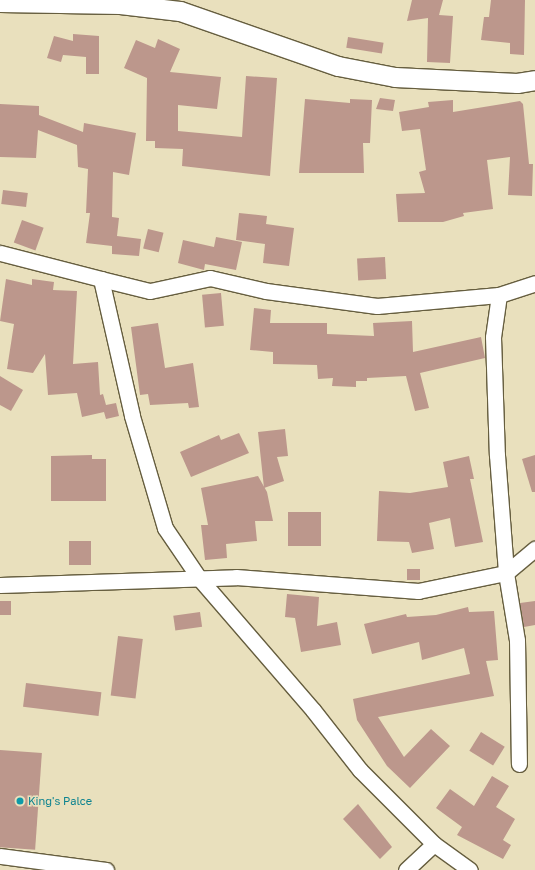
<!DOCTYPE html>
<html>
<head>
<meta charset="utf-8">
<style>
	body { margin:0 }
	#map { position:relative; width:535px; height:870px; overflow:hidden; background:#e9e0bd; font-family:"Golos Text",sans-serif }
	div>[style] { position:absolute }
	.building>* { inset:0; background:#bc978c; transform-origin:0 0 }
	.roads { filter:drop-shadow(1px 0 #665e3f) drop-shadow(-1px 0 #665e3f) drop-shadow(0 1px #665e3f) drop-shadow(0 -1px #665e3f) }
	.minor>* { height:15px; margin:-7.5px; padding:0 7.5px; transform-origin:7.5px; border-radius:7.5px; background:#fff }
	.major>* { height:19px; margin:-9.5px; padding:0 9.5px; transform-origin:9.5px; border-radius:9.5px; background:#fff }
	.dots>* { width:11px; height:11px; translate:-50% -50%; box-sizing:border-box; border:2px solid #e9e0bd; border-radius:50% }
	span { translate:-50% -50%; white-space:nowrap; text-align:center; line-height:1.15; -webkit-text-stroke:3px #e9e0bd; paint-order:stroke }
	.culture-label { font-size:11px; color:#0d838f }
	.left { translate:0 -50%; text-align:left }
</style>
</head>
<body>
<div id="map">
	<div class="building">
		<i style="clip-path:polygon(412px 0,443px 0,439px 15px,453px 16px,450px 63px,427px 62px,428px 18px,407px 21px)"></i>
		<i style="clip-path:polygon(491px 0,525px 0,524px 55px,510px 54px,510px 43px,481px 40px,484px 17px,489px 17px)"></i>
		<i style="clip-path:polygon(73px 34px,99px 36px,99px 74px,86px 74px,86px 57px,63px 55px,61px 62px,47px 58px,54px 36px,73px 41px)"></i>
		<i style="left:348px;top:37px;width:36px;height:11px;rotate:9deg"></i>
		<i style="clip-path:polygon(158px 39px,180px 49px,170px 72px,221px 77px,217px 109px,178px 105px,178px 131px,242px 137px,246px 76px,277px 78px,270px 176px,182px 166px,183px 149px,155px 148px,155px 141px,146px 141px,147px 78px,124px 68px,136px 40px,155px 48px)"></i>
		<i style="clip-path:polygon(380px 98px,395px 100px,393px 111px,376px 109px)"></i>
		<i style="clip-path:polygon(305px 99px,350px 103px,350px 99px,372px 100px,370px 143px,363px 143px,364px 173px,299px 173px)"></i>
		<i style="clip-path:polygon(453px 100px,453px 112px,520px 101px,523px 104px,529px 164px,533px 164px,532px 196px,508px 195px,510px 157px,487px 160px,493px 209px,463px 213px,464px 216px,443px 222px,398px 222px,396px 194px,425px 193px,419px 172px,426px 170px,420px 129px,402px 131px,399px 112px,429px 107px,428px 102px)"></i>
		<i style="clip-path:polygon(0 104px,39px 106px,39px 115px,83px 132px,84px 123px,136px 133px,129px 175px,113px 172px,112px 217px,119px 218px,117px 236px,141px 239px,139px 256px,112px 254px,112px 246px,86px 243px,90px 213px,86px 213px,88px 169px,78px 167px,77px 145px,38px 130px,36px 158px,0 157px)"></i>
		<i style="left:3px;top:190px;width:25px;height:14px;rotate:7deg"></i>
		<i style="clip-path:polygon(239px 213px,267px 216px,266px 224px,294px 228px,289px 266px,263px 263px,265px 244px,236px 240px)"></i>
		<i style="left:22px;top:220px;width:23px;height:24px;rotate:20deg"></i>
		<i style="left:148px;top:229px;width:16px;height:20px;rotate:14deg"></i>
		<i style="clip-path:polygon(216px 237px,242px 242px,236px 270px,205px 264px,204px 270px,178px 263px,183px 240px,214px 247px)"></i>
		<i style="left:385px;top:257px;width:22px;height:28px;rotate:87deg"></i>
		<i style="clip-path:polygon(6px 279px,32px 285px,32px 279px,54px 282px,53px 290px,77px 291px,73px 364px,98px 362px,100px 395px,103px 394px,106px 405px,116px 403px,119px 416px,106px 419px,104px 412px,82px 417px,77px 393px,48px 395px,45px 354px,33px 373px,7px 369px,14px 324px,0 321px)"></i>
		<i style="left:221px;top:293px;width:33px;height:19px;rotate:85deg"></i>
		<i style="clip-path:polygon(254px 308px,271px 310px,270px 323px,327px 323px,327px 334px,374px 336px,373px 323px,412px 321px,413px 352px,481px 337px,485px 358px,420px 373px,429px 408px,415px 411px,406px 376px,367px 378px,367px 381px,356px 381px,356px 387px,332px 386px,333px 378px,318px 379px,317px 365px,273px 364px,273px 352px,250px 350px)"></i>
		<i style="clip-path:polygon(158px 323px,165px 368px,193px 363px,199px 407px,189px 408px,188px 403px,150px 405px,148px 394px,140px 395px,131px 327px)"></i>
		<i style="clip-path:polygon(0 376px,23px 390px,11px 411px,0 405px)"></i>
		<i style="clip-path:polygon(285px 429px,288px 456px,277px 457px,284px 481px,264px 488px,258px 432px)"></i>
		<i style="clip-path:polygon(239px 433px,249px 453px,191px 477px,180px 452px,219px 435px,221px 440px)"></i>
		<i style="clip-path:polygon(92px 455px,92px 459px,106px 459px,106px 501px,51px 501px,51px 456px)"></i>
		<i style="clip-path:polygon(535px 455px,535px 492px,532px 492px,522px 459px)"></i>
		<i style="clip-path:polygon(469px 456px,474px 479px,470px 479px,483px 542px,455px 547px,450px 518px,429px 523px,434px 549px,412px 553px,409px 542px,377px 541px,379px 491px,410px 493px,448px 487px,443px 462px)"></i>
		<i style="clip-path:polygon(258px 476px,267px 492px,273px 521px,255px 521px,257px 541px,226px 544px,227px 558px,205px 560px,201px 525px,208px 525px,201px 488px)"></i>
		<i style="left:288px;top:512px;width:33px;height:34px"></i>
		<i style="left:69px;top:541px;width:22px;height:24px"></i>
		<i style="left:407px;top:569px;width:13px;height:11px"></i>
		<i style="clip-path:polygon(287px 594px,319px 597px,317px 626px,337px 622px,341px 645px,301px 652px,295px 618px,285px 617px)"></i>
		<i style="left:0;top:601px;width:11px;height:14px"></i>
		<i style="clip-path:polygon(535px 601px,535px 625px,524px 627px,520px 603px)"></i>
		<i style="clip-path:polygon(468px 607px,469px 612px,494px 611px,498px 660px,486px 661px,494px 696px,378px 717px,404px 757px,431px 729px,450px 746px,410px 788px,387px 766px,357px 720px,353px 699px,470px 674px,464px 648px,422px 660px,419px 642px,372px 654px,364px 624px,406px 614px,407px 617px,436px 615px)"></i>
		<i style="left:200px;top:612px;width:15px;height:27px;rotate:82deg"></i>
		<i style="left:118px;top:636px;width:25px;height:60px;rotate:7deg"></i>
		<i style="left:26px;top:683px;width:76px;height:24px;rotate:7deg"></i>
		<i style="left:481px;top:732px;width:28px;height:22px;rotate:32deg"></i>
		<i style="left:0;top:750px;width:42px;height:97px;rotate:4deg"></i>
		<i style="clip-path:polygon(492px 776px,509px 786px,496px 807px,515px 819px,503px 840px,511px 845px,503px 859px,457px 835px,462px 827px,436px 808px,450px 789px,474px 806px)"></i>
		<i style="clip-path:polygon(358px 804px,392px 847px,380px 859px,343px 819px)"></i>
	</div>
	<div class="roads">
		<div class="minor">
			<i style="left:0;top:253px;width:104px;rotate:14.4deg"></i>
			<i style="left:101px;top:279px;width:140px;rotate:77.2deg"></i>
			<i style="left:132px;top:416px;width:117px;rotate:73.6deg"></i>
			<i style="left:165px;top:528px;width:60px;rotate:55.8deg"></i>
			<i style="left:199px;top:578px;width:174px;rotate:49.2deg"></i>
			<i style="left:313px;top:710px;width:76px;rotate:51.9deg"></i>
			<i style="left:360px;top:770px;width:105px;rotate:45deg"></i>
			<i style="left:434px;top:844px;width:44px;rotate:35.8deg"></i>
			<i style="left:101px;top:279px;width:50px;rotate:13.8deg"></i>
			<i style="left:150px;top:291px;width:61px;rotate:-12.2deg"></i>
			<i style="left:210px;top:278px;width:57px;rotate:13.1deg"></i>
			<i style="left:266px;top:291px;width:112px;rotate:7.7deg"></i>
			<i style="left:377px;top:306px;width:122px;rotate:-5.2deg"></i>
			<i style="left:499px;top:295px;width:38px;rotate:-18deg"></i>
			<i style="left:499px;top:295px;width:42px;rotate:98.1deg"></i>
			<i style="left:493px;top:337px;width:118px;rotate:88.1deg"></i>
			<i style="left:497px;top:455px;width:118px;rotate:85.6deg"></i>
			<i style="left:506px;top:573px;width:68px;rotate:80.7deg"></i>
			<i style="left:517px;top:640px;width:124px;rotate:89.1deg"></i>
			<i style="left:0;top:585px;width:236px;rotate:-1.9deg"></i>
			<i style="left:236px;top:577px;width:183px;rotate:4.4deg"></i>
			<i style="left:418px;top:591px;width:90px;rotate:-11.6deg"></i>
			<i style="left:506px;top:573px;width:38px;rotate:-40deg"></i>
			<i style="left:0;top:856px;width:107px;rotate:7.5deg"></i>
			<i style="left:406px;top:870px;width:38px;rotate:-43deg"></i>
		</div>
		<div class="major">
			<i style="left:0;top:2px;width:120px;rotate:1deg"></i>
			<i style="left:120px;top:4px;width:60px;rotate:6.7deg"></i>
			<i style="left:180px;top:11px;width:167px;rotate:19.2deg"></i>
			<i style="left:338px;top:66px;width:58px;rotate:10.9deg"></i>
			<i style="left:395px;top:77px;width:122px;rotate:2.8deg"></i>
			<i style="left:517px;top:83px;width:18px;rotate:-9deg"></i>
		</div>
	</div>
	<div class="dots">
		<i style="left:20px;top:801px;background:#0f9aa8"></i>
	</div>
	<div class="culture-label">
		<span class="left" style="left:28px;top:801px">King's Palce</span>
	</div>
</div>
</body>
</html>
